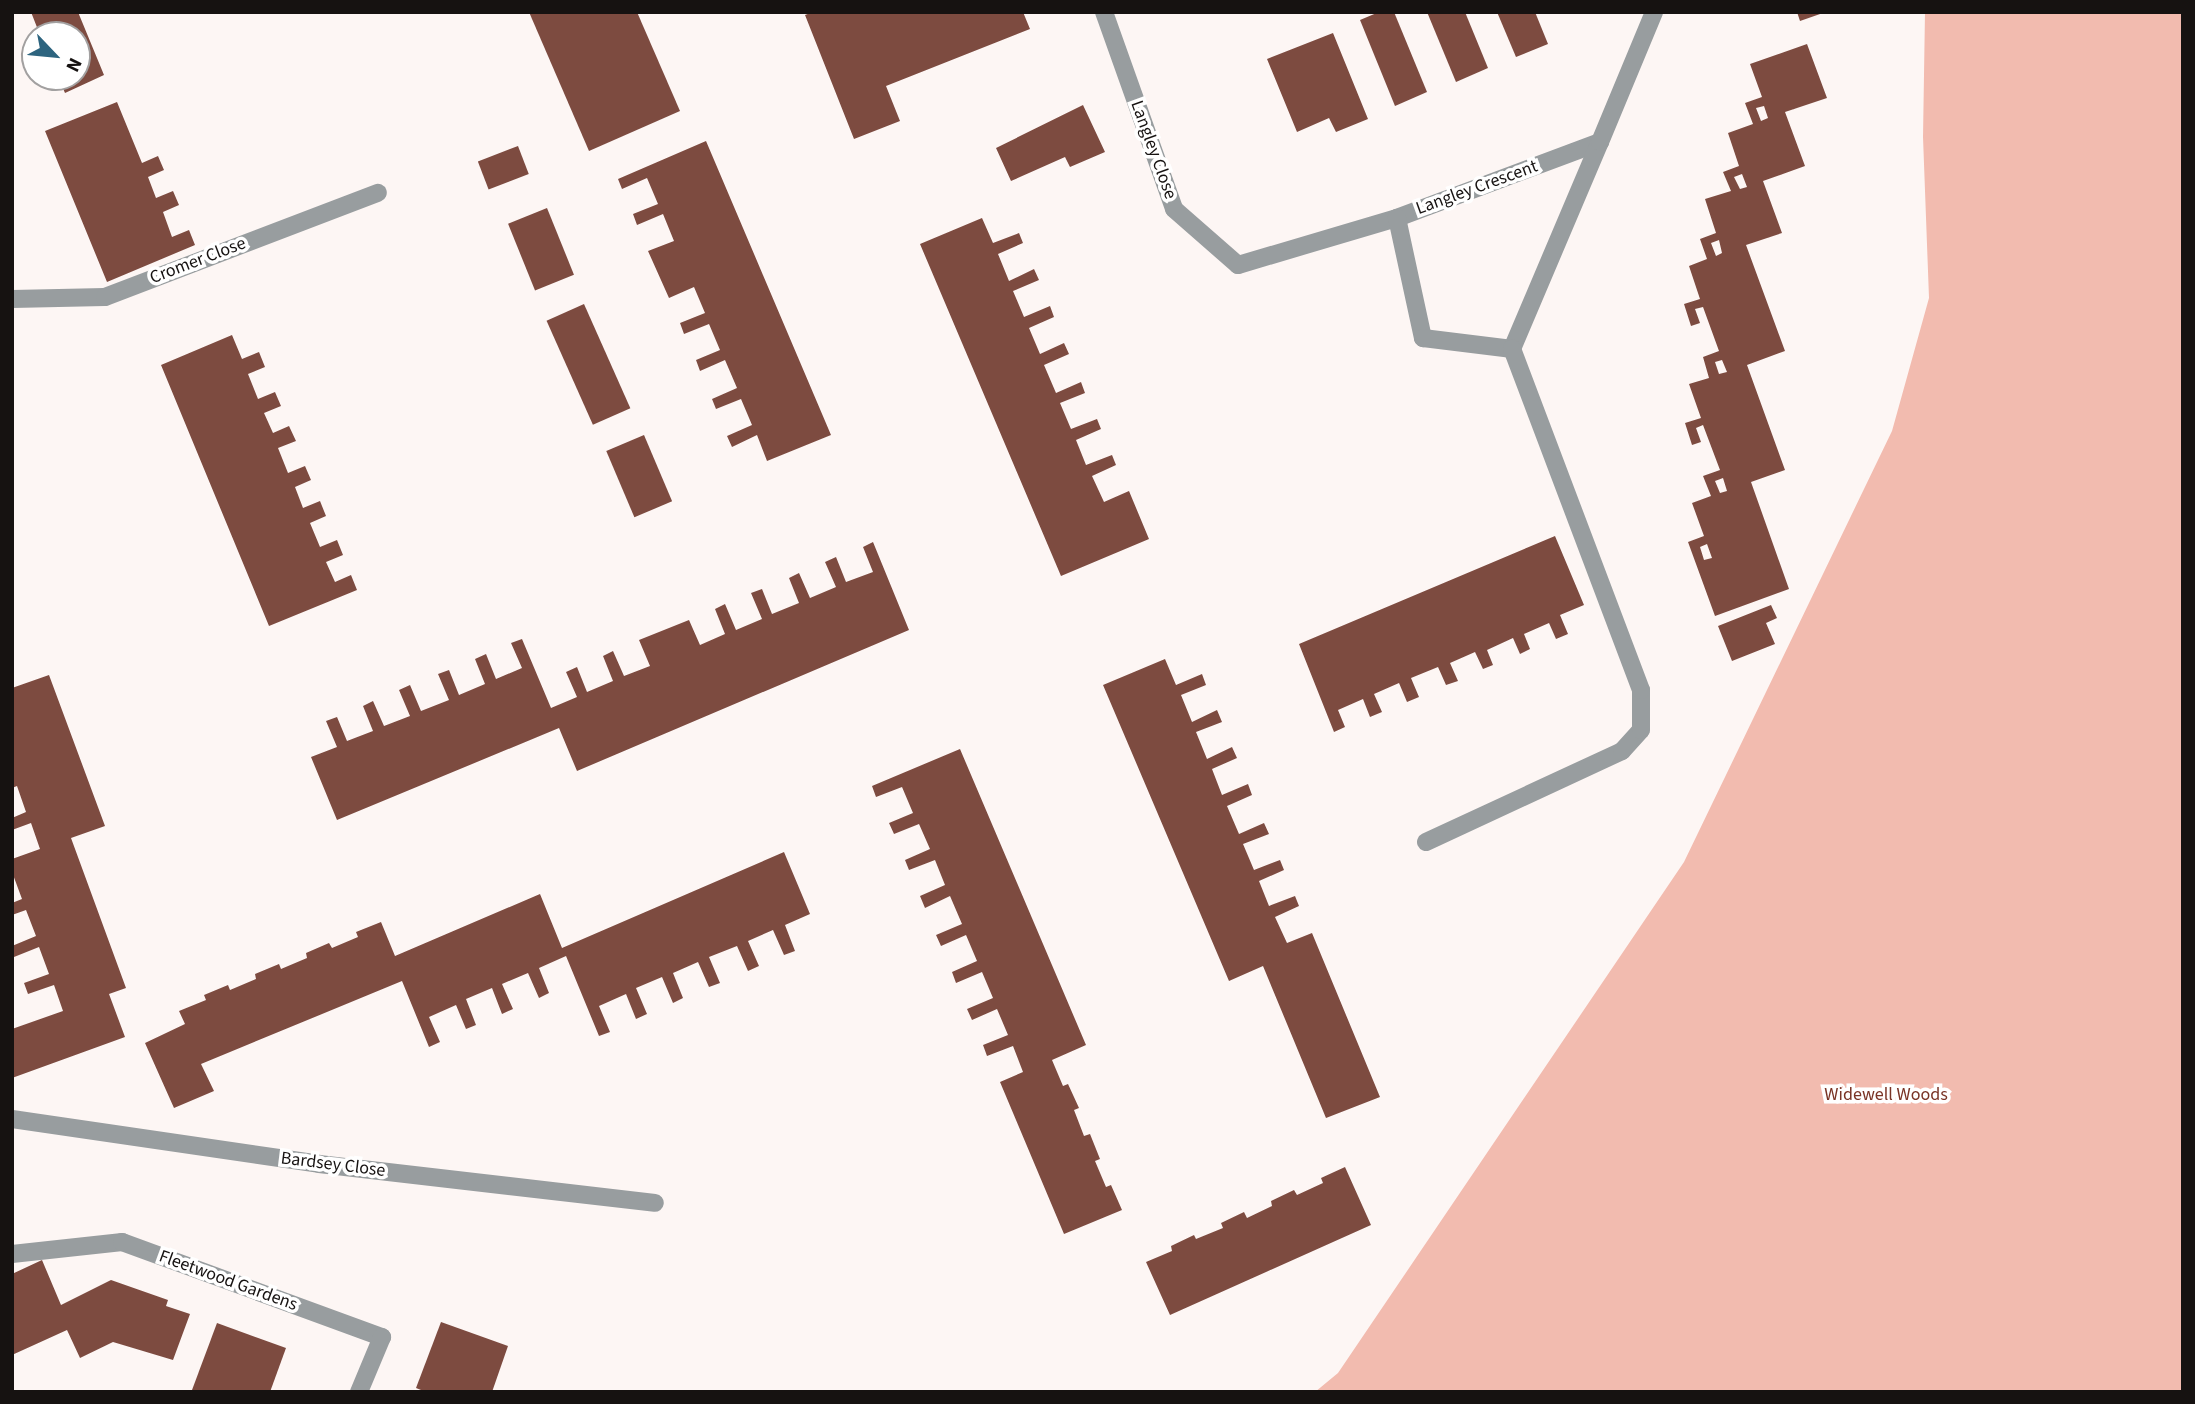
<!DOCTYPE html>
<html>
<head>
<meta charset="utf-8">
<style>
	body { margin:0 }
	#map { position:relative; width:2195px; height:1404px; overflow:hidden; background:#fdf6f4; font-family:"Source Sans 3",sans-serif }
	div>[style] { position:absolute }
	.green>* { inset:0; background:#f2bbaf }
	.building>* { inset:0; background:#7d4b40; transform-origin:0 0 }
	.minor>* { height:18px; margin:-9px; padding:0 9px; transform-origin:9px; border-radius:9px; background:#989d9f }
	span { translate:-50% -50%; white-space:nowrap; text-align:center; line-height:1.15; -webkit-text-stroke:7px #fff; paint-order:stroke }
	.street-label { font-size:18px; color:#161211 }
	.park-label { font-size:18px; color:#7a3426 }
	.frame { position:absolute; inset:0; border:14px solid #161211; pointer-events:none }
	.north { position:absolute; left:21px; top:21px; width:70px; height:70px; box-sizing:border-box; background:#fff; border:2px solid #a2a0a0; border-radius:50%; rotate:116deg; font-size:19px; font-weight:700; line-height:28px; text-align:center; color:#161211 }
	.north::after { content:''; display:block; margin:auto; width:24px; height:32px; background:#2d647f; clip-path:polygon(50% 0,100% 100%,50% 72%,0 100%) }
</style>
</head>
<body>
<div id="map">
	<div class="green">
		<i style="clip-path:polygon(1925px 12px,2183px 12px,2183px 1392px,1315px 1392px,1338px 1373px,1684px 862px,1892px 431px,1929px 298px,1923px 137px)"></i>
	</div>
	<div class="building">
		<i style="clip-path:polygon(31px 12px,78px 12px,104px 75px,65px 93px,58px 77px,77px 77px,77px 35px,40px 35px)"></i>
		<i style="clip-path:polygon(529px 12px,637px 12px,680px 111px,589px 151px)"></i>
		<i style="clip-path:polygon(813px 12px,1023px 12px,1030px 29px,886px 86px,900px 121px,854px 139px,805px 15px)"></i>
		<i style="clip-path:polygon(1379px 12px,1394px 12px,1427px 92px,1395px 106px,1360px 20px)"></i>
		<i style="clip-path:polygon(1427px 12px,1465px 12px,1488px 68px,1456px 82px)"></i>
		<i style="clip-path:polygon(1497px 12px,1535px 12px,1548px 44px,1516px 57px)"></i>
		<i style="clip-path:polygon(1797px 12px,1822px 12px,1823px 13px,1800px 21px)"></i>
		<i style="clip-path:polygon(1333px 33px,1368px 119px,1336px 132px,1329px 118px,1297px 132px,1267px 59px)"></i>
		<i style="clip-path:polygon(evenodd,1807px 44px,1827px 98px,1785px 112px,1805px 166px,1763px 181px,1782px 233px,1746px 245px,1785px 351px,1747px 365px,1785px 470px,1751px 482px,1789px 589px,1715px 616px,1688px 542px,1704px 536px,1692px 503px,1711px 496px,1703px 476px,1720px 470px,1703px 425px,1696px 428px,1701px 442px,1692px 445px,1685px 423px,1701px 418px,1689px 384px,1709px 378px,1703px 357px,1719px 351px,1703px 307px,1695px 309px,1700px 323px,1691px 326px,1684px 304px,1700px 299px,1689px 266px,1707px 259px,1700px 239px,1716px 233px,1705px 199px,1731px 191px,1723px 172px,1739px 166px,1728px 133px,1753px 124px,1745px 103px,1762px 97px,1750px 64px,1807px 44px,1764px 106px,1768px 118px,1761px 121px,1756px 108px,1764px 106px,1807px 44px,1742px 174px,1747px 187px,1740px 189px,1734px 177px,1742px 174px,1807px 44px,1719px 240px,1722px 253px,1716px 256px,1711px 243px,1719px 240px,1807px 44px,1722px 360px,1727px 372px,1719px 374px,1715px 362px,1722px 360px,1807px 44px,1723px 478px,1727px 491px,1720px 493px,1715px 481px,1723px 478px,1807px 44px,1707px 544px,1712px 558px,1704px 560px,1700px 547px,1707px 544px)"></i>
		<i style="clip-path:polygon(117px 102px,142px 163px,158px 156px,164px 170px,148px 177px,156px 198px,173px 191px,179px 205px,163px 212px,172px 237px,189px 230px,195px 245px,107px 282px,45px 131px)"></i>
		<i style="clip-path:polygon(1083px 105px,1105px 152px,1070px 167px,1065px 157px,1011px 181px,996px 148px)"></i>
		<i style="clip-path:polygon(706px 141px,831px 435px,767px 461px,757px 435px,732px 447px,727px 436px,752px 425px,741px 399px,716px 409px,712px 399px,737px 388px,725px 360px,700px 371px,696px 360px,720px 350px,709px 324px,684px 334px,680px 323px,705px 313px,694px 287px,669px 298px,648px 251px,674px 241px,663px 214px,637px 225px,633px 214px,658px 204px,647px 178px,622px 189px,618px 179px)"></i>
		<i style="left:518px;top:146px;width:30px;height:43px;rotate:69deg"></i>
		<i style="left:547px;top:208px;width:72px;height:42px;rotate:68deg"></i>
		<i style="clip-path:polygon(982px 218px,993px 243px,1019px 233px,1023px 243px,998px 254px,1009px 281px,1034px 269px,1039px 280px,1013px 291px,1024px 317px,1050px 306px,1054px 317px,1029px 328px,1040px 354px,1064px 343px,1069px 354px,1044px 365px,1056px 393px,1081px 382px,1085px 393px,1060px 403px,1071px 429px,1097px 419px,1101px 429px,1076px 440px,1086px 465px,1112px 455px,1116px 465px,1092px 476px,1104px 502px,1129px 491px,1149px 539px,1061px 576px,920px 244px)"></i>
		<i style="left:584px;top:304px;width:114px;height:41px;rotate:66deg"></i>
		<i style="clip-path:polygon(232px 335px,242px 359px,259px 352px,265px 367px,248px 374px,258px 399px,275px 392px,281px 406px,264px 413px,273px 433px,289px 426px,296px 441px,278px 448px,288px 473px,305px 466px,311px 480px,295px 487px,303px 508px,320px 501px,326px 516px,310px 523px,320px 547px,337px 540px,343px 555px,326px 562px,335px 582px,351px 575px,357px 590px,269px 626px,161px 365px)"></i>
		<i style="left:644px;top:435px;width:72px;height:41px;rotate:67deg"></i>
		<i style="clip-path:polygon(1555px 536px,1584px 605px,1560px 615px,1568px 634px,1556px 639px,1549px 623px,1524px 634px,1530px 649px,1520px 654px,1513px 638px,1487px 650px,1493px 665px,1483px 669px,1475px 652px,1450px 663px,1458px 681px,1446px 685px,1438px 667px,1411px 678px,1419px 697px,1407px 702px,1399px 683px,1374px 694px,1382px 712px,1370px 717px,1363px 699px,1338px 710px,1345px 727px,1334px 732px,1299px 644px)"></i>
		<i style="clip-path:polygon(873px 542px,909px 630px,577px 771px,559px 728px,337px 820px,311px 757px,337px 747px,326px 721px,337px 717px,347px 741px,373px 731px,363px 706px,373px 701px,384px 726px,410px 716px,399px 690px,410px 685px,421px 711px,449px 700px,438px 674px,449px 670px,459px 695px,485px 684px,475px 659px,486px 654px,496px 679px,522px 668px,511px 643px,522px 639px,551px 708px,577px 697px,566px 672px,577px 667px,587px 692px,613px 681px,603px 656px,613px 651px,624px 676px,650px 666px,639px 640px,689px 620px,700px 645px,725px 634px,715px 609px,725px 604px,736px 630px,762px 619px,751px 593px,762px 589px,772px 614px,799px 603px,789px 578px,799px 573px,810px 598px,836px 587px,825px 562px,836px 557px,846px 582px,873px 572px,863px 547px)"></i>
		<i style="clip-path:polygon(1771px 605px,1777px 618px,1766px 623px,1775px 644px,1732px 661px,1718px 626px)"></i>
		<i style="clip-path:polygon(1165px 659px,1176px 685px,1202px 674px,1206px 685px,1181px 695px,1192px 722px,1217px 710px,1222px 722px,1196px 732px,1207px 759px,1232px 747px,1237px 758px,1212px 769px,1222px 795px,1248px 784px,1252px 795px,1227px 806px,1239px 834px,1264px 823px,1269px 834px,1243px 844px,1254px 870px,1280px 860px,1284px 870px,1259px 881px,1269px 906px,1295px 896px,1299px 906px,1275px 917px,1287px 943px,1312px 933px,1380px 1097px,1326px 1118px,1263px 966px,1229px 981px,1103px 685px)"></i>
		<i style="clip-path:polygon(49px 675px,105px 826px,71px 838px,126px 988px,109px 994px,125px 1037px,12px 1078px,12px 1029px,63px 1011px,54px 985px,28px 994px,24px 983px,49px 974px,39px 947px,14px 957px,12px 952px,12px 946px,36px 936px,26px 910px,12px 915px,12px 903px,22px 899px,12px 872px,12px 859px,40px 849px,31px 823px,12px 830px,12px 818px,26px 812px,17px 786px,12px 788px,12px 688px)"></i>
		<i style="clip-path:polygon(960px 749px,1086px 1045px,1052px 1060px,1063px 1086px,1068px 1084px,1079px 1108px,1074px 1110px,1084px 1136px,1090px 1134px,1100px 1159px,1095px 1161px,1106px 1187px,1111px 1185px,1122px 1210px,1064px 1234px,1000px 1082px,1023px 1072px,1013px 1046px,987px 1056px,983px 1045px,1008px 1035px,997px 1009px,972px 1020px,967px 1009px,993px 998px,982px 972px,956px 983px,952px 972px,977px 961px,966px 935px,941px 946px,936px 935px,962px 924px,950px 896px,925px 908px,920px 896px,945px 885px,935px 860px,909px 870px,905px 860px,930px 849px,919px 824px,894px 834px,889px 823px,913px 813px,902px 787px,876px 797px,872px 786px)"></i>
		<i style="clip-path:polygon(784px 852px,810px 914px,785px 925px,795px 951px,784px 955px,773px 930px,748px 941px,759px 966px,748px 971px,737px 946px,709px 957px,720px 983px,709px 987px,698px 962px,673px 973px,683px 998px,673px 1003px,662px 977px,636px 988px,647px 1014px,636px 1019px,626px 994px,599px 1006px,610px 1032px,599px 1036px,566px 956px,539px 968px,549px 993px,539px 998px,528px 973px,502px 984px,513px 1009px,502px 1014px,492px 988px,466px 999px,476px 1025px,466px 1029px,456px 1005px,429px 1017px,440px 1042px,429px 1047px,402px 981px,201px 1064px,214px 1091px,174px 1108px,145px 1043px,185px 1024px,179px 1011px,206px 1000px,204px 995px,228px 985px,230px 990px,256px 979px,255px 974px,279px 964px,281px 969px,307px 958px,306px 953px,329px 943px,332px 948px,358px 937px,356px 932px,381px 922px,395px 956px,540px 894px,562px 948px)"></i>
		<i style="clip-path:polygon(1345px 1167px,1371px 1225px,1170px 1315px,1146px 1262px,1172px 1251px,1171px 1246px,1194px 1235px,1196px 1239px,1223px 1228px,1221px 1223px,1244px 1212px,1247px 1218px,1272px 1206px,1271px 1201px,1294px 1190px,1297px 1195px,1323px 1183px,1321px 1178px)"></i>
		<i style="clip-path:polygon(42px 1260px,61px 1305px,111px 1280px,168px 1300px,166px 1306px,190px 1314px,173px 1360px,113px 1342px,80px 1358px,67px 1330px,12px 1355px,12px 1274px)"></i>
		<i style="clip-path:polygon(441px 1322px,508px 1346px,492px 1392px,426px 1392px,416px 1388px)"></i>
		<i style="clip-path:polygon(217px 1323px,286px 1348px,270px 1392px,192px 1390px)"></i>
	</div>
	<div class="minor">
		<i style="left:1104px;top:12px;width:209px;rotate:70.4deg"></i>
		<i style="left:1174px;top:209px;width:85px;rotate:41.2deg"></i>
		<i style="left:1238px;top:265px;width:166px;rotate:-16.5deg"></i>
		<i style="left:1600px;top:142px;width:217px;rotate:159.5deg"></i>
		<i style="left:1397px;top:218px;width:123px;rotate:77.8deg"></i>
		<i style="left:1423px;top:338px;width:90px;rotate:7deg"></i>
		<i style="left:1512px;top:349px;width:225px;rotate:-67deg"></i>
		<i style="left:1600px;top:142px;width:141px;rotate:-67.4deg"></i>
		<i style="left:12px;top:299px;width:93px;rotate:-1.2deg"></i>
		<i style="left:105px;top:297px;width:292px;rotate:-20.9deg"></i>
		<i style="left:1426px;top:842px;width:216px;rotate:-24.9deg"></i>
		<i style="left:1622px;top:751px;width:28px;rotate:-48deg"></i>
		<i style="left:1641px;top:730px;width:40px;rotate:-90deg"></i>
		<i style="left:1641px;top:690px;width:365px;rotate:-110.7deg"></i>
		<i style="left:12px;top:1119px;width:310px;rotate:8.3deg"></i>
		<i style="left:319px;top:1164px;width:338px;rotate:6.6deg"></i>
		<i style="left:12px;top:1254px;width:111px;rotate:-6.2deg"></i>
		<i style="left:122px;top:1242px;width:277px;rotate:20.1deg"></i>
		<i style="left:382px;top:1337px;width:60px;rotate:112.7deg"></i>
	</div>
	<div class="street-label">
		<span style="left:1153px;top:150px;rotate:70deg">Langley Close</span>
		<span style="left:1477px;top:188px;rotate:-20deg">Langley Crescent</span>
		<span style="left:198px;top:261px;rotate:-21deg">Cromer Close</span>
		<span style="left:333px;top:1165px;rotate:7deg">Bardsey Close</span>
		<span style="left:228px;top:1281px;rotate:20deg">Fleetwood Gardens</span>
	</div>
	<div class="park-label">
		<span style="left:1886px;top:1095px">Widewell Woods</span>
	</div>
	<div class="frame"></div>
	<div class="north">N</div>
</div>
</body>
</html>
